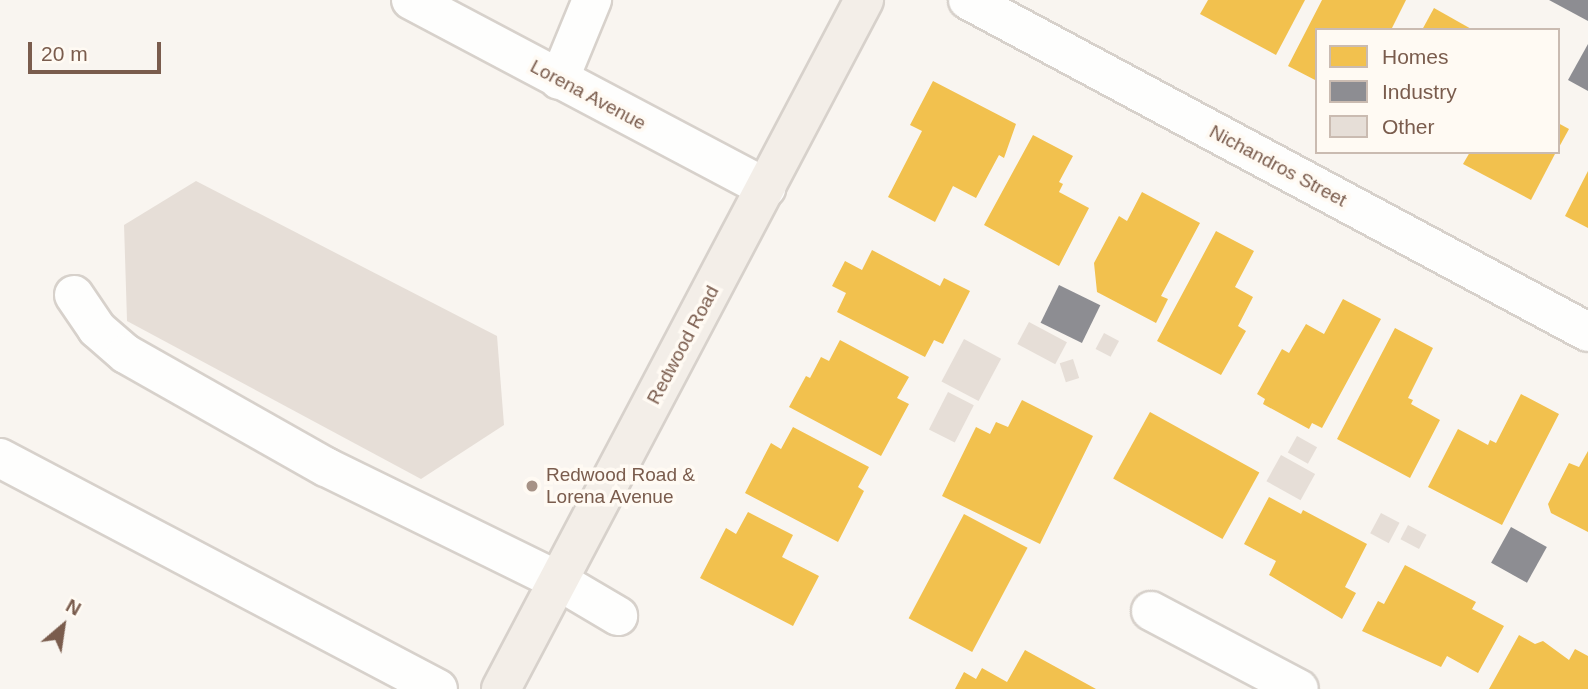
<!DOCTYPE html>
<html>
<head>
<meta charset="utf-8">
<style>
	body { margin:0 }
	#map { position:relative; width:1588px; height:689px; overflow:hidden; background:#f9f5f0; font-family:Arial,sans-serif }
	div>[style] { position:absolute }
	.homes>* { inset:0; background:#f2c14e; transform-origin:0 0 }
	.industry>* { inset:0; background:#8d8d92; transform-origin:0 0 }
	.building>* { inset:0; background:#e6ded7; transform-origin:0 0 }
	.roads { filter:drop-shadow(2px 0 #d7d1cb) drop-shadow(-2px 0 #d7d1cb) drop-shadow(0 2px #d7d1cb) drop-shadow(0 -2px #d7d1cb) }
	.minor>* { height:38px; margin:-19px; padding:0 19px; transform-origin:19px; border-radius:19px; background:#fefefd }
	.major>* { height:38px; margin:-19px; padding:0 19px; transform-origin:19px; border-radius:19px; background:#f3eee8 }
	.dots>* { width:19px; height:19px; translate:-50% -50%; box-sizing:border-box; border:4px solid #fffaf3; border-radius:50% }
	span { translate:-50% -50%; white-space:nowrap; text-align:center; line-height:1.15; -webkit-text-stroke:7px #fffaf3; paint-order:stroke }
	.street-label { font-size:19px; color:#7a5c4d }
	.poi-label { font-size:19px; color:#7a5c4d }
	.left { translate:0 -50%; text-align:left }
	.legend { position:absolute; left:1315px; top:28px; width:245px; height:126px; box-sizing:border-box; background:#fffaf3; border:2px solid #cabbb1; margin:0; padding:9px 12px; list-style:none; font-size:21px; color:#7a5c4d }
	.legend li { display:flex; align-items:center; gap:14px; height:35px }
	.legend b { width:35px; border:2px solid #cabbb1 }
	.north { position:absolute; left:28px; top:591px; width:70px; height:70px; -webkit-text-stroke:5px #fffaf3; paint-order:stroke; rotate:29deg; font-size:19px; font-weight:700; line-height:28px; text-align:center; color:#7a5c4d }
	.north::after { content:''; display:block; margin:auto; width:24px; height:32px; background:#7a5c4d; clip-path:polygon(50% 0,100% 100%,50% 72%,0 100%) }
	.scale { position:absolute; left:28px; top:42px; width:133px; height:32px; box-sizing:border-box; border:4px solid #7a5c4d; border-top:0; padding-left:9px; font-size:21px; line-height:24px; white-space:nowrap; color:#7a5c4d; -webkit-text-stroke:5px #fffaf3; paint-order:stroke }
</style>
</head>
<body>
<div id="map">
	<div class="homes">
		<i style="clip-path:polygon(1208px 0,1305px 0,1276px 55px,1200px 14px)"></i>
		<i style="clip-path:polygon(1322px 0,1406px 0,1391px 30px,1317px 30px,1317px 81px,1288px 66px)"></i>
		<i style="clip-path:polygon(1434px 8px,1473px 30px,1422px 30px)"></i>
		<i style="clip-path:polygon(933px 81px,1016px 124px,1004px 158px,999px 155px,976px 198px,953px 186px,935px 222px,888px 197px,922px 131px,910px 125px)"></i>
		<i style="clip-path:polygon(1558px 123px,1569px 129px,1558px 149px)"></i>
		<i style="clip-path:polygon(1033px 135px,1073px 156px,1059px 182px,1063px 184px,1059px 192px,1089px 208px,1059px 266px,984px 225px)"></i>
		<i style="clip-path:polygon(1470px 152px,1556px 152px,1531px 200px,1463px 164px)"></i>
		<i style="clip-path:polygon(1588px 171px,1588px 228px,1565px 216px)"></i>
		<i style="clip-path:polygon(1142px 192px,1200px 223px,1161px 296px,1168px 299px,1156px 323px,1097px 292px,1094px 263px,1119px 216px,1127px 221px)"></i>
		<i style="clip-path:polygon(1216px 231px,1254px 251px,1235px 287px,1253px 297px,1238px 326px,1246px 331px,1221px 375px,1157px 341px)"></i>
		<i style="clip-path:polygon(872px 250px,940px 286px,944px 278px,970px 291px,943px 344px,934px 340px,925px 357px,837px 312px,846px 293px,832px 286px,845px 261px,862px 270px)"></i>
		<i style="clip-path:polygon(1343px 299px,1381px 319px,1322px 428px,1312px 423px,1309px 429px,1263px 404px,1265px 399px,1257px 394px,1282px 349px,1289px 353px,1306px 324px,1324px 334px)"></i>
		<i style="clip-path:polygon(1395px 328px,1433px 348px,1408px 398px,1413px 400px,1411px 404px,1440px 420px,1410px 478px,1337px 439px)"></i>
		<i style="clip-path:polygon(840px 340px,909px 377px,897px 398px,909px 404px,881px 456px,789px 407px,806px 376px,810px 378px,821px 357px,829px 361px)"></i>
		<i style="clip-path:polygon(1521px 394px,1559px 414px,1502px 525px,1428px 487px,1458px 429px,1488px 445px,1490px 440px,1496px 443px)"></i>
		<i style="clip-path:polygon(1022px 400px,1093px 436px,1040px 544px,942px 496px,976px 427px,990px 434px,996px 422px,1008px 427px)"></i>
		<i style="left:1150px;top:412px;width:125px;height:76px;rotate:29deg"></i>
		<i style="clip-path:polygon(793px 427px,869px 467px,858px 487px,864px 491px,838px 542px,745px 493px,771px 443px,781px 449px)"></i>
		<i style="clip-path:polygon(1588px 451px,1588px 532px,1551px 513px,1548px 504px,1569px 463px,1579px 467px)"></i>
		<i style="clip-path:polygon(1269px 497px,1301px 514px,1303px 510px,1367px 544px,1345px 587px,1356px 593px,1342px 619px,1269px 575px,1276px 561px,1244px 544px)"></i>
		<i style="clip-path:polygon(748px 512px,793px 535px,782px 557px,819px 576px,793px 626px,700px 578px,726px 528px,736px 534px)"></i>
		<i style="left:964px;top:514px;width:72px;height:118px;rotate:28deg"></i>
		<i style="clip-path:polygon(1405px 565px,1476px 602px,1472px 609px,1504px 626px,1478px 673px,1447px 656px,1441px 667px,1362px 631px,1378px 601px,1384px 604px)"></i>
		<i style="clip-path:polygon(1519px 635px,1535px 644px,1543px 641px,1569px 660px,1575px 649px,1588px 656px,1588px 689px,1489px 689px)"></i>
		<i style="clip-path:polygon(1025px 650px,1096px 689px,955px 689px,964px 672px,976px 679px,982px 668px,1007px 682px)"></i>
	</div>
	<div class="industry">
		<i style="clip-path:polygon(1549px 0,1588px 0,1588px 21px)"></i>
		<i style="clip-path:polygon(1588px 44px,1588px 91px,1568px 80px)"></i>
		<i style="left:1059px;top:285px;width:46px;height:42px;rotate:26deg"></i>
		<i style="left:1511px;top:527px;width:41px;height:41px;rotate:29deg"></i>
	</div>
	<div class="building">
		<i style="clip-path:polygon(196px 181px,497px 336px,504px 425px,421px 479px,127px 321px,124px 225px)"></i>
		<i style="left:1029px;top:322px;width:43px;height:25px;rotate:28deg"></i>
		<i style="left:1104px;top:333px;width:17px;height:18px;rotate:28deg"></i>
		<i style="left:964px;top:339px;width:42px;height:48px;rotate:28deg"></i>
		<i style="left:1073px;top:359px;width:20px;height:14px;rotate:72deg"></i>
		<i style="left:948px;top:392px;width:29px;height:42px;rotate:27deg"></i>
		<i style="left:1297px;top:436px;width:23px;height:19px;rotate:29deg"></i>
		<i style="left:1281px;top:455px;width:39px;height:30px;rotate:29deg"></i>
		<i style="left:1381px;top:513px;width:21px;height:23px;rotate:28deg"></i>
		<i style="left:1408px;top:525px;width:21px;height:16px;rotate:28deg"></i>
	</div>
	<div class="roads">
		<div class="minor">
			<i style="left:411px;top:0;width:402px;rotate:27.9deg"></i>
			<i style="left:968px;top:0;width:703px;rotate:28.17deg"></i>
			<i style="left:559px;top:80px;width:87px;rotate:-67.6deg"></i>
			<i style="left:74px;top:295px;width:41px;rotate:55.9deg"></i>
			<i style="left:97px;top:329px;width:38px;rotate:41deg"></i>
			<i style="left:126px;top:354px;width:230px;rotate:29.5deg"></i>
			<i style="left:326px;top:467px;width:257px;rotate:26.1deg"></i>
			<i style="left:557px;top:580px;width:71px;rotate:30.5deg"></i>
			<i style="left:0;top:458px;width:495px;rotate:27.8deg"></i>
			<i style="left:1151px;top:611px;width:167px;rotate:27.8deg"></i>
		</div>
		<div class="major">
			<i style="left:501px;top:689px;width:779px;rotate:-62.22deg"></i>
		</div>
	</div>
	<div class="dots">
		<i style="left:532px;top:486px;background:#a69286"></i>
	</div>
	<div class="street-label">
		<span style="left:588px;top:95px;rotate:28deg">Lorena Avenue</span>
		<span style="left:1278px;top:166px;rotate:28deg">Nichandros Street</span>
		<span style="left:683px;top:345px;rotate:-62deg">Redwood Road</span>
	</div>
	<div class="poi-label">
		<span class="left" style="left:546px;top:486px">Redwood Road &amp;<br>Lorena Avenue</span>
	</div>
	<ul class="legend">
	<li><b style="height:19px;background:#f2c14e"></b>Homes</li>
	<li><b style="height:19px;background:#8d8d92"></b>Industry</li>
	<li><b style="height:19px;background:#e6ded7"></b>Other</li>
	</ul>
	<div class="north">N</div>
	<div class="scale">20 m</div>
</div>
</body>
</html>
